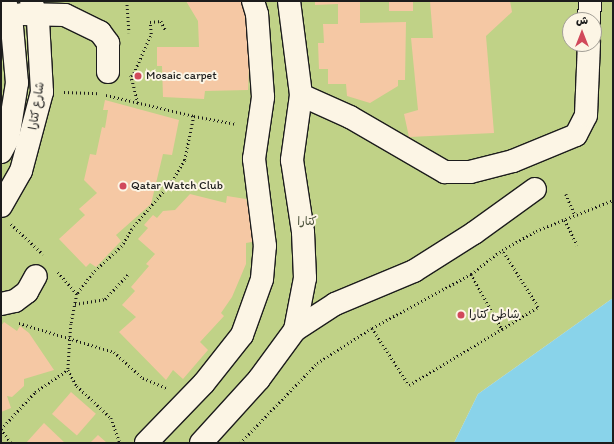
<!DOCTYPE html>
<html>
<head>
<meta charset="utf-8">
<style>
	body { margin:0 }
	#map { position:relative; width:614px; height:444px; overflow:hidden; background:#fae8d2; font-family:Itim,"Playpen Sans Arabic",sans-serif }
	div>[style] { position:absolute }
	.green>* { inset:0; background:#c0d287 }
	.water>* { inset:0; background:#89d3ea }
	.building>* { inset:0; background:#f5c8a4; transform-origin:0 0 }
	.path>* { height:2.5px; margin-top:-1.25px; transform-origin:0; background:repeating-linear-gradient(90deg,#1c1c1c 0 1px,transparent 0 4px) }
	.roads { filter:drop-shadow(1px 0 #1c1c1c) drop-shadow(-1px 0 #1c1c1c) drop-shadow(0 1px #1c1c1c) drop-shadow(0 -1px #1c1c1c) }
	.minor>* { height:22px; margin:-11px; padding:0 11px; transform-origin:11px; border-radius:11px; background:#fcf5e5 }
	.dots>* { width:11px; height:11px; translate:-50% -50%; box-sizing:border-box; border:2px solid #fcf5e5; border-radius:50% }
	span { translate:-50% -50%; white-space:nowrap; text-align:center; line-height:1.15; -webkit-text-stroke:4px #fcf5e5; paint-order:stroke }
	.poi-label { font-size:12px; color:#1c1c1c }
	.left { translate:0 -50%; text-align:left }
	.street-label { font-size:12px; color:#1c1c1c }
	.park-label { font-size:12px; color:#4d533c }
	.frame { position:absolute; inset:0; border:2px solid #1c1c1c; pointer-events:none }
	.north { position:absolute; left:562px; top:12px; width:40px; height:40px; box-sizing:border-box; background:#fcf5e5; border:1px solid #a29e95; border-radius:50%; rotate:0deg; font-size:11px; font-weight:700; line-height:16px; text-align:center; color:#1c1c1c }
	.north::after { content:''; display:block; margin:auto; width:14px; height:18px; background:#d1495b; clip-path:polygon(50% 0,100% 100%,50% 72%,0 100%) }
</style>
</head>
<body>
<div id="map">
	<div class="green">
		<i style="clip-path:polygon(evenodd,1px 1px,613px 1px,613px 298px,478px 394px,454px 443px,1px 443px,1px 1px,570px 20px,594px 20px,594px 44px,570px 44px,570px 20px)"></i>
	</div>
	<div class="water">
		<i style="clip-path:polygon(613px 298px,613px 443px,454px 443px,478px 394px)"></i>
	</div>
	<div class="building">
		<i style="clip-path:polygon(186px 1px,249px 1px,250px 3px,243px 7px,248px 20px,250px 42px,248px 90px,205px 91px,204px 99px,163px 97px,162px 66px,157px 66px,157px 47px,199px 47px,198px 21px)"></i>
		<i style="clip-path:polygon(315px 1px,360px 1px,360px 23px,406px 22px,405px 80px,398px 80px,398px 86px,370px 103px,347px 96px,346px 84px,328px 84px,328px 69px,319px 69px,318px 43px,324px 43px,323px 24px,338px 24px,338px 4px,315px 5px)"></i>
		<i style="left:389px;top:1px;width:24px;height:10px"></i>
		<i style="clip-path:polygon(430px 1px,510px 1px,512px 12px,486px 36px,494px 133px,409px 137px,404px 114px,418px 110px,411px 38px,433px 38px)"></i>
		<i style="clip-path:polygon(105px 100px,179px 120px,172px 155px,163px 154px,151px 204px,116px 235px,121px 241px,96px 267px,90px 263px,86px 267px,59px 239px,85px 215px,79px 209px,97px 193px,84px 180px,90px 154px,96px 155px,102px 127px,105px 128px,108px 110px,103px 110px)"></i>
		<i style="clip-path:polygon(190px 194px,226px 203px,227px 196px,246px 199px,257px 241px,246px 243px,246px 264px,232px 297px,221px 313px,224px 316px,200px 342px,208px 350px,183px 379px,173px 370px,166px 380px,119px 332px,136px 317px,122px 305px,135px 291px,131px 287px,149px 266px,146px 264px,155px 254px,138px 239px,148px 228px,144px 225px,153px 215px,157px 218px,163px 211px,175px 210px)"></i>
		<i style="clip-path:polygon(4px 322px,17px 331px,20px 326px,29px 333px,54px 370px,24px 379px,24px 386px,12px 397px,7px 396px,11px 408px,1px 412px,1px 326px)"></i>
		<i style="left:71px;top:392px;width:33px;height:29px;rotate:41deg"></i>
		<i style="clip-path:polygon(44px 423px,65px 443px,26px 443px)"></i>
		<i style="clip-path:polygon(98px 435px,107px 443px,90px 443px)"></i>
	</div>
	<div class="path">
		<i style="left:127px;top:1px;width:32px;rotate:86deg"></i>
		<i style="left:131px;top:75px;width:30px;rotate:76deg"></i>
		<i style="left:132px;top:77px;width:47px;rotate:-66.2deg"></i>
		<i style="left:151px;top:34px;width:12px;rotate:-95deg"></i>
		<i style="left:150px;top:22px;width:11px;rotate:-5deg"></i>
		<i style="left:161px;top:21px;width:11px;rotate:63deg"></i>
		<i style="left:64px;top:92px;width:35px;rotate:2deg"></i>
		<i style="left:106px;top:95px;width:90px;rotate:13.4deg"></i>
		<i style="left:194px;top:116px;width:45px;rotate:101.6deg"></i>
		<i style="left:185px;top:160px;width:27px;rotate:121deg"></i>
		<i style="left:171px;top:183px;width:60px;rotate:130.3deg"></i>
		<i style="left:132px;top:229px;width:20px;rotate:120deg"></i>
		<i style="left:122px;top:246px;width:40px;rotate:137deg"></i>
		<i style="left:93px;top:273px;width:26px;rotate:127deg"></i>
		<i style="left:77px;top:294px;width:31px;rotate:101deg"></i>
		<i style="left:71px;top:324px;width:46px;rotate:93.7deg"></i>
		<i style="left:68px;top:370px;width:18px;rotate:61deg"></i>
		<i style="left:77px;top:386px;width:47px;rotate:43.3deg"></i>
		<i style="left:111px;top:418px;width:27px;rotate:70deg"></i>
		<i style="left:194px;top:116px;width:43px;rotate:10.8deg"></i>
		<i style="left:566px;top:194px;width:23px;rotate:67deg"></i>
		<i style="left:565px;top:220px;width:28px;rotate:64deg"></i>
		<i style="left:11px;top:224px;width:44px;rotate:43.2deg"></i>
		<i style="left:58px;top:272px;width:29px;rotate:49deg"></i>
		<i style="left:471px;top:274px;width:63px;rotate:60.6deg"></i>
		<i style="left:75px;top:304px;width:30px;rotate:-9deg"></i>
		<i style="left:105px;top:299px;width:34px;rotate:-47deg"></i>
		<i style="left:19px;top:323px;width:99px;rotate:17deg"></i>
		<i style="left:114px;top:352px;width:39px;rotate:42deg"></i>
		<i style="left:143px;top:378px;width:26px;rotate:23deg"></i>
		<i style="left:372px;top:328px;width:68px;rotate:57deg"></i>
		<i style="left:409px;top:385px;width:109px;rotate:-31.1deg"></i>
		<i style="left:502px;top:329px;width:42px;rotate:-31.4deg"></i>
		<i style="left:538px;top:307px;width:67px;rotate:-122.3deg"></i>
		<i style="left:1px;top:429px;width:50px;rotate:-47.4deg"></i>
		<i style="left:35px;top:392px;width:40px;rotate:-34deg"></i>
		<i style="left:1px;top:429px;width:17px;rotate:54deg"></i>
		<i style="left:240px;top:443px;width:111px;rotate:-46.1deg"></i>
		<i style="left:317px;top:363px;width:65px;rotate:-32.5deg"></i>
		<i style="left:372px;top:328px;width:113px;rotate:-28.6deg"></i>
		<i style="left:471px;top:274px;width:39px;rotate:-38deg"></i>
		<i style="left:502px;top:250px;width:39px;rotate:-29deg"></i>
		<i style="left:536px;top:231px;width:83px;rotate:-21.9deg"></i>
	</div>
	<div class="roads">
		<div class="minor">
			<i style="left:289px;top:1px;width:95px;rotate:82.7deg"></i>
			<i style="left:301px;top:95px;width:66px;rotate:97.9deg"></i>
			<i style="left:292px;top:160px;width:73px;rotate:81.3deg"></i>
			<i style="left:303px;top:232px;width:46px;rotate:87.5deg"></i>
			<i style="left:305px;top:278px;width:53px;rotate:100.9deg"></i>
			<i style="left:22px;top:14px;width:43px;rotate:1.3deg"></i>
			<i style="left:65px;top:15px;width:39px;rotate:26deg"></i>
			<i style="left:100px;top:32px;width:14px;rotate:54deg"></i>
			<i style="left:108px;top:43px;width:29px;rotate:90deg"></i>
			<i style="left:589px;top:20px;width:19px;rotate:-87deg"></i>
			<i style="left:301px;top:95px;width:54px;rotate:24.2deg"></i>
			<i style="left:350px;top:117px;width:110px;rotate:30.1deg"></i>
			<i style="left:445px;top:172px;width:25px"></i>
			<i style="left:470px;top:172px;width:44px;rotate:-14.3deg"></i>
			<i style="left:513px;top:161px;width:68px;rotate:-22.4deg"></i>
			<i style="left:576px;top:135px;width:22px;rotate:-63deg"></i>
			<i style="left:586px;top:115px;width:71px;rotate:-87.6deg"></i>
			<i style="left:1px;top:152px;width:15px;rotate:-62deg"></i>
			<i style="left:8px;top:139px;width:57px;rotate:-80.9deg"></i>
			<i style="left:17px;top:83px;width:67px;rotate:-95.1deg"></i>
			<i style="left:11px;top:16px;width:17px;rotate:-115deg"></i>
			<i style="left:1px;top:206px;width:40px;rotate:-60.3deg"></i>
			<i style="left:21px;top:171px;width:82px;rotate:-75.1deg"></i>
			<i style="left:42px;top:92px;width:72px;rotate:-93.2deg"></i>
			<i style="left:38px;top:20px;width:20px;rotate:-110deg"></i>
			<i style="left:1px;top:304px;width:14px;rotate:-12deg"></i>
			<i style="left:15px;top:301px;width:15px;rotate:-37deg"></i>
			<i style="left:27px;top:292px;width:18px;rotate:-61deg"></i>
			<i style="left:146px;top:443px;width:83px;rotate:-46deg"></i>
			<i style="left:204px;top:383px;width:61px;rotate:-51.6deg"></i>
			<i style="left:242px;top:335px;width:59px;rotate:-70.3deg"></i>
			<i style="left:262px;top:279px;width:33px;rotate:-85deg"></i>
			<i style="left:265px;top:246px;width:88px;rotate:-97.2deg"></i>
			<i style="left:254px;top:159px;width:63px;rotate:-81.7deg"></i>
			<i style="left:263px;top:97px;width:83px;rotate:-94.1deg"></i>
			<i style="left:257px;top:14px;width:14px;rotate:-107deg"></i>
			<i style="left:201px;top:443px;width:86px;rotate:-47.8deg"></i>
			<i style="left:259px;top:379px;width:61px;rotate:-53.7deg"></i>
			<i style="left:295px;top:330px;width:48px;rotate:-33deg"></i>
			<i style="left:335px;top:304px;width:86px;rotate:-22.7deg"></i>
			<i style="left:414px;top:271px;width:71px;rotate:-32.3deg"></i>
			<i style="left:474px;top:233px;width:75px;rotate:-35.8deg"></i>
		</div>
	</div>
	<div class="dots">
		<i style="left:138px;top:76px;background:#d1495b"></i>
		<i style="left:123px;top:186px;background:#d1495b"></i>
		<i style="left:461px;top:315px;background:#d1495b"></i>
	</div>
	<div class="poi-label">
		<span class="left" style="left:146px;top:76px">Mosaic carpet</span>
		<span class="left" style="left:131px;top:186px">Qatar Watch Club</span>
		<span class="left" style="left:469px;top:315px">شاطئ كتارا</span>
	</div>
	<div class="street-label">
		<span style="left:37px;top:106px;rotate:-81deg">شارع كتارا</span>
	</div>
	<div class="park-label">
		<span style="left:307px;top:222px">كتارا</span>
	</div>
	<div class="frame"></div>
	<div class="north">ش</div>
</div>
</body>
</html>
